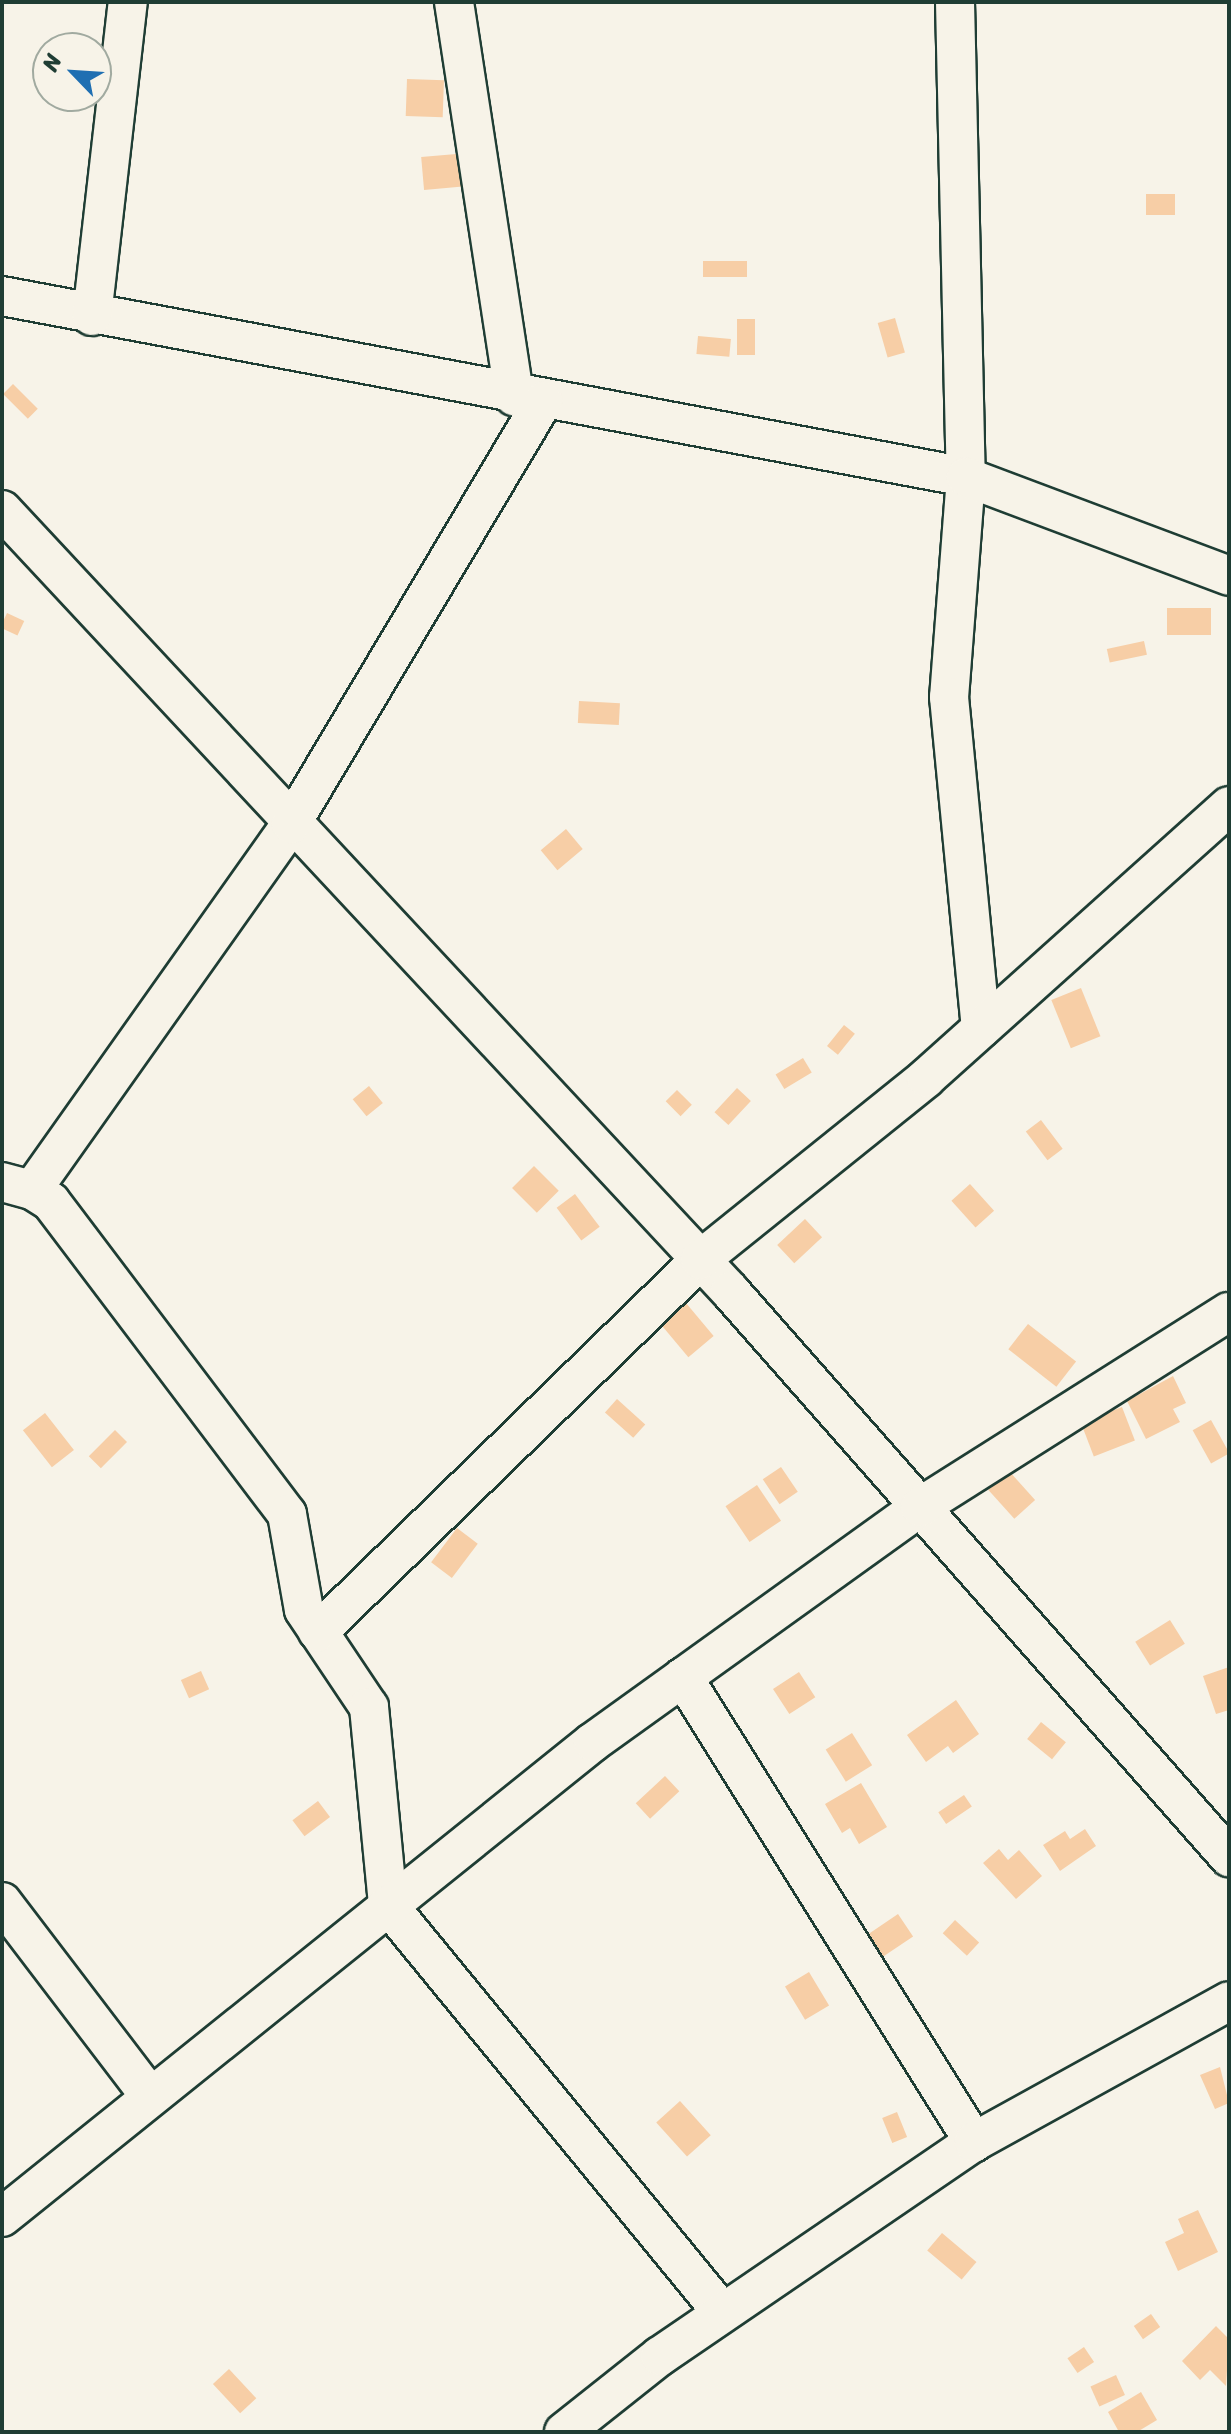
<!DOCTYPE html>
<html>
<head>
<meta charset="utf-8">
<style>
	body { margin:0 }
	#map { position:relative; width:1231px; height:2434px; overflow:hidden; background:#f7f3e8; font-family:Sriracha,sans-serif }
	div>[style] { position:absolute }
	.building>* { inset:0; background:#f7cea6; transform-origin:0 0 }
	.roads { filter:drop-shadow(2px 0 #1f3d34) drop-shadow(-2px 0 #1f3d34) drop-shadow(0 2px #1f3d34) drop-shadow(0 -2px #1f3d34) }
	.minor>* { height:38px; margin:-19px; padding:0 19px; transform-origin:19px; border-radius:19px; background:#f7f3e8 }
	span { translate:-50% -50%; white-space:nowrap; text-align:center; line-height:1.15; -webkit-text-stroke:6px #f7f3e8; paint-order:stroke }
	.frame { position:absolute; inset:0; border:4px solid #1f3d34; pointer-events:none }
	.north { position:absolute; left:32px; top:32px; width:80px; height:80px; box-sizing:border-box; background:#f7f3e8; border:2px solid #a1aaa0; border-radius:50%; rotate:295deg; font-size:22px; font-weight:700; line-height:32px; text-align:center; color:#1f3d34 }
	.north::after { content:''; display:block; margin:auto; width:28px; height:36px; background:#1f6fb2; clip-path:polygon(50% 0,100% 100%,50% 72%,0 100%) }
</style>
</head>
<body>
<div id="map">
	<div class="building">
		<i style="left:407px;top:79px;width:37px;height:37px;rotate:2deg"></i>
		<i style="left:468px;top:153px;width:33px;height:47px;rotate:85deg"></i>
		<i style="left:1146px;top:194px;width:29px;height:21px"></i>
		<i style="left:703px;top:261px;width:44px;height:16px"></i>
		<i style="left:895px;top:318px;width:36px;height:18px;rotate:74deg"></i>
		<i style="left:737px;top:319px;width:18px;height:36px"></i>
		<i style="left:698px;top:336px;width:33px;height:18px;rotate:5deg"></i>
		<i style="left:13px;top:384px;width:35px;height:14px;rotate:45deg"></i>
		<i style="left:1211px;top:608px;width:27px;height:44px;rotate:90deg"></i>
		<i style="left:7px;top:613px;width:19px;height:16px;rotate:25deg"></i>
		<i style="left:1144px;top:641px;width:14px;height:38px;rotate:78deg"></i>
		<i style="left:579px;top:701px;width:41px;height:22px;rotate:3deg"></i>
		<i style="left:566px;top:829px;width:26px;height:33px;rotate:50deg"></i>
		<i style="left:1081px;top:988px;width:52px;height:32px;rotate:68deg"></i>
		<i style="left:844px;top:1025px;width:14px;height:27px;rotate:39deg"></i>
		<i style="left:803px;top:1058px;width:17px;height:32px;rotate:59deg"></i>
		<i style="left:369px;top:1086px;width:22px;height:21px;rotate:51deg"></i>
		<i style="left:737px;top:1088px;width:19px;height:33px;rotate:43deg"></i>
		<i style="left:677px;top:1090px;width:21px;height:16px;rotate:45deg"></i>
		<i style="left:1041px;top:1120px;width:36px;height:19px;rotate:53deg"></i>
		<i style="left:534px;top:1166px;width:35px;height:31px;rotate:45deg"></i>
		<i style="left:970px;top:1184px;width:36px;height:25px;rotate:48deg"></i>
		<i style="left:575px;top:1194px;width:41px;height:23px;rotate:53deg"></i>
		<i style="left:805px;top:1219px;width:25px;height:38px;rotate:47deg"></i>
		<i style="left:686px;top:1303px;width:43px;height:33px;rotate:50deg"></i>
		<i style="left:1028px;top:1324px;width:61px;height:32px;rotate:38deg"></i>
		<i style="clip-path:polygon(1173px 1376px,1186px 1403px,1173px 1409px,1180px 1422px,1146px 1439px,1127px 1401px)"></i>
		<i style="left:617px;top:1399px;width:38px;height:18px;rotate:42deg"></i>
		<i style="left:1122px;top:1407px;width:36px;height:44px;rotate:69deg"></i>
		<i style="left:45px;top:1413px;width:47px;height:28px;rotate:52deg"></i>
		<i style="left:1211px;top:1420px;width:38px;height:21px;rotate:61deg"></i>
		<i style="left:115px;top:1430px;width:17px;height:37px;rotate:45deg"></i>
		<i style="left:781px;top:1467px;width:30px;height:22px;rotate:56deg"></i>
		<i style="left:1009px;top:1471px;width:39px;height:28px;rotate:48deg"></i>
		<i style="left:757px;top:1485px;width:43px;height:38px;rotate:56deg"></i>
		<i style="left:457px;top:1528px;width:26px;height:43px;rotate:37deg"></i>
		<i style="left:1170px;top:1620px;width:28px;height:41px;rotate:58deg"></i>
		<i style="clip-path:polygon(1229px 1667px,1229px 1710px,1216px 1714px,1203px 1676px)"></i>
		<i style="left:201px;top:1671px;width:20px;height:22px;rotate:66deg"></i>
		<i style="left:799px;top:1672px;width:30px;height:31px;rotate:57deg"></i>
		<i style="clip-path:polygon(956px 1700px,979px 1734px,953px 1753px,948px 1746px,926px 1762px,907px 1735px)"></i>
		<i style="left:1041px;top:1722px;width:32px;height:22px;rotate:39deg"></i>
		<i style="left:852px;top:1733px;width:38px;height:31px;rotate:58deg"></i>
		<i style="left:665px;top:1776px;width:21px;height:40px;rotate:47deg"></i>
		<i style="clip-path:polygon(861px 1783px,887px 1827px,859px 1844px,850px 1828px,842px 1833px,825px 1804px)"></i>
		<i style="left:964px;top:1795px;width:14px;height:31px;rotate:56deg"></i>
		<i style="left:318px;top:1801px;width:20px;height:32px;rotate:53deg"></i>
		<i style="clip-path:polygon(1085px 1829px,1096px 1846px,1060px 1871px,1043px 1845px,1065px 1831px,1070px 1839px)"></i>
		<i style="clip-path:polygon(999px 1849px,1008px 1860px,1019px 1850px,1042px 1876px,1016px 1899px,983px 1863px)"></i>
		<i style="left:898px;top:1914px;width:27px;height:36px;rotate:56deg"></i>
		<i style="left:955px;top:1920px;width:33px;height:18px;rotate:43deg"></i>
		<i style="left:809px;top:1972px;width:39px;height:28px;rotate:59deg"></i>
		<i style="clip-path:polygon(1220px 2067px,1229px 2103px,1215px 2109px,1200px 2075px)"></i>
		<i style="left:680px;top:2101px;width:46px;height:32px;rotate:48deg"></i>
		<i style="left:897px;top:2112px;width:27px;height:16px;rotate:68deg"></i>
		<i style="clip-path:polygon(1198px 2210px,1218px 2252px,1178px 2271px,1165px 2242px,1184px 2233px,1178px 2219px)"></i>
		<i style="left:942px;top:2233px;width:45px;height:23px;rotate:40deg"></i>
		<i style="left:1151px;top:2314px;width:16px;height:21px;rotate:55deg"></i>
		<i style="clip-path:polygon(1216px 2326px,1229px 2339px,1226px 2386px,1210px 2370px,1200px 2380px,1182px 2361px)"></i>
		<i style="left:1084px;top:2347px;width:18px;height:20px;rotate:56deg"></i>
		<i style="left:229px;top:2369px;width:40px;height:22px;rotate:47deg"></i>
		<i style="left:1116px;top:2375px;width:22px;height:28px;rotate:66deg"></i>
		<i style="clip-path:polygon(1141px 2392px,1157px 2420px,1137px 2432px,1119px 2432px,1108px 2412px)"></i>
	</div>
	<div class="roads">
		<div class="minor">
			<i style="left:454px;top:2px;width:399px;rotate:81.3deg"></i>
			<i style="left:955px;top:2px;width:475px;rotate:88.7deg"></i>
			<i style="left:966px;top:477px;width:221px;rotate:94.4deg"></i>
			<i style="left:949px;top:697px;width:333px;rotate:84.5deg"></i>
			<i style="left:2px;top:296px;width:981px;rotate:10.63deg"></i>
			<i style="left:966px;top:477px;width:281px;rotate:20.6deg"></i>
			<i style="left:92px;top:316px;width:316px;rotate:-83.5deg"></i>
			<i style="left:2px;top:510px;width:1068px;rotate:47.01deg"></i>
			<i style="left:730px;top:1291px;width:755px;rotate:48.6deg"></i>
			<i style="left:2px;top:1182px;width:31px;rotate:15deg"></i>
			<i style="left:32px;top:1190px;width:22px;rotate:32deg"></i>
			<i style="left:51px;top:1202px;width:391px;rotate:52.9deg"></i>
			<i style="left:287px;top:1514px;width:97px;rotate:80deg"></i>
			<i style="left:304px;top:1610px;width:117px;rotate:56.2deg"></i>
			<i style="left:369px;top:1707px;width:199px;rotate:84.5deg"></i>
			<i style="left:388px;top:1905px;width:527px;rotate:50.63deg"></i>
			<i style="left:32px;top:1190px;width:448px;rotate:-54.7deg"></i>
			<i style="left:291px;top:824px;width:492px;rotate:-59.2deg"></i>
			<i style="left:318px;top:1632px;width:533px;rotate:-44.24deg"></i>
			<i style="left:700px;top:1260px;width:290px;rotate:-38.8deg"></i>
			<i style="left:926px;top:1078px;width:407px;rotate:-41.9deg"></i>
			<i style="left:683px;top:1677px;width:549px;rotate:57.96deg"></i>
			<i style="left:2px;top:1902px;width:244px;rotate:52.7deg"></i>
			<i style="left:2px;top:2217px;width:758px;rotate:-38.79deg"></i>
			<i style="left:593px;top:1742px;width:403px;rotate:-35.7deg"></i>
			<i style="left:920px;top:1507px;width:365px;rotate:-32.3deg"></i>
			<i style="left:564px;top:2432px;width:122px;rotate:-38.4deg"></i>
			<i style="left:660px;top:2356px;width:380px;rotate:-34.3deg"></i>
			<i style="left:974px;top:2142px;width:291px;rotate:-28.9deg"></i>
		</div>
	</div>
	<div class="frame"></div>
	<div class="north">N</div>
</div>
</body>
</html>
